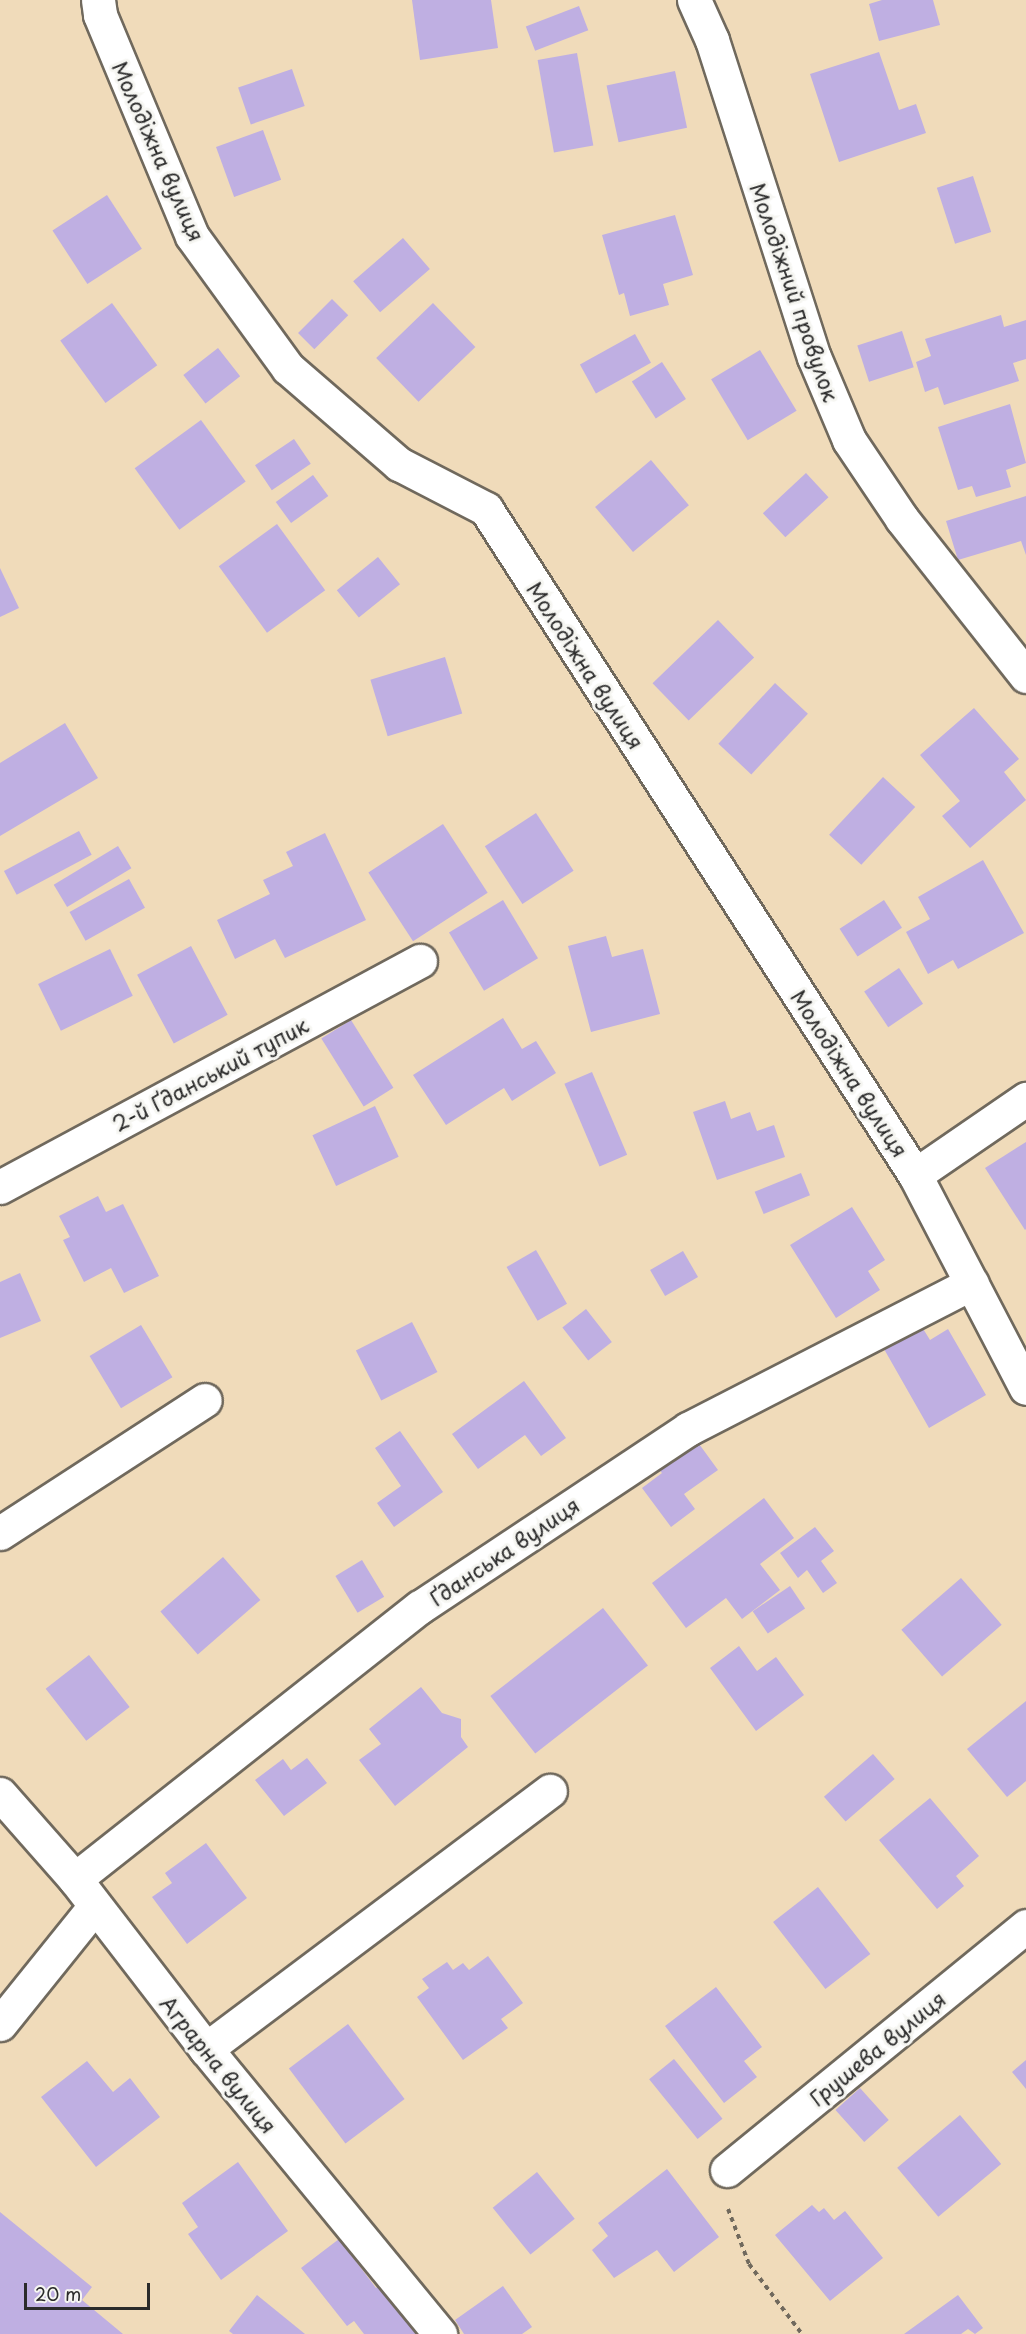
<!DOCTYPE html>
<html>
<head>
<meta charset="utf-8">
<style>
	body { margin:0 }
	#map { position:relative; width:1026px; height:2334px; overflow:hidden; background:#f0dbba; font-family:"Playpen Sans",sans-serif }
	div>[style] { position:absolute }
	.building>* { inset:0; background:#bfafe2; transform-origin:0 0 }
	.path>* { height:4px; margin-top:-2px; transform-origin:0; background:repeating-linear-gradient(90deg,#70695d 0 4.5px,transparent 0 9px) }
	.roads { filter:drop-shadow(2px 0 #70695d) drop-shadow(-2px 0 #70695d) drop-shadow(0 2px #70695d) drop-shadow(0 -2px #70695d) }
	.minor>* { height:33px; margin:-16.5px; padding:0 16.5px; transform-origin:16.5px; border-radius:16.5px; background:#fff }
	span { translate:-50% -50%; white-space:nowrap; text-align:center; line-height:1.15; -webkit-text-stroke:6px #f6f6f2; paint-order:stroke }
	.street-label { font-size:21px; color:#2b2b2b }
	.scale { position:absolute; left:24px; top:2283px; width:126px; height:27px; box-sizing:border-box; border:3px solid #2b2b2b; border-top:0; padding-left:8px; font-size:18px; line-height:21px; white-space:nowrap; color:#2b2b2b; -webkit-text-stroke:4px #f6f6f2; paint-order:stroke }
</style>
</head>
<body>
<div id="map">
	<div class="building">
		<i style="clip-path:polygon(412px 0,491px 0,498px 48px,420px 60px)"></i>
		<i style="clip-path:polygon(882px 0,933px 0,940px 25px,879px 41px,869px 4px)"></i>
		<i style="left:579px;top:6px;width:26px;height:57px;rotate:69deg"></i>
		<i style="clip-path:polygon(879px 52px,899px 110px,916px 104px,926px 133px,839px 162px,810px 74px)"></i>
		<i style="left:577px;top:53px;width:94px;height:40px;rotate:80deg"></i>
		<i style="left:292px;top:69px;width:39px;height:57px;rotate:71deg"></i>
		<i style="left:675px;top:71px;width:58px;height:70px;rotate:78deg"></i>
		<i style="left:263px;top:130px;width:53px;height:50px;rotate:70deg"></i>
		<i style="left:973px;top:176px;width:59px;height:38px;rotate:72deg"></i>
		<i style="left:107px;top:195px;width:64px;height:65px;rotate:57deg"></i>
		<i style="clip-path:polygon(675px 215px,693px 275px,663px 284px,669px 305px,630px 316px,624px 293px,619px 295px,602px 235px)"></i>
		<i style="left:403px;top:238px;width:41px;height:66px;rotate:49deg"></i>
		<i style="left:332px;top:299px;width:23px;height:48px;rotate:45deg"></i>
		<i style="left:112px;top:303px;width:77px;height:64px;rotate:54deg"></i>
		<i style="left:433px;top:303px;width:61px;height:79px;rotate:46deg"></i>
		<i style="clip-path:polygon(1001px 315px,1004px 327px,1026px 320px,1026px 359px,1013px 363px,1019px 381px,944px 405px,938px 387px,925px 392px,916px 362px,931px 356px,925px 339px)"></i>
		<i style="left:902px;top:331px;width:38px;height:47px;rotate:72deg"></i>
		<i style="left:635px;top:334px;width:33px;height:63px;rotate:61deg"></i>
		<i style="left:218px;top:348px;width:36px;height:44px;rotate:52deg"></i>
		<i style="left:760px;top:350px;width:71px;height:57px;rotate:59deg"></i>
		<i style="left:662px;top:362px;width:44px;height:36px;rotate:57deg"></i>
		<i style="clip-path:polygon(1010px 404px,1026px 463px,1006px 470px,1011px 487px,976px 497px,972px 486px,958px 490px,938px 427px)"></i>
		<i style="left:201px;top:420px;width:76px;height:82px;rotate:54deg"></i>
		<i style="left:294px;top:439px;width:30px;height:47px;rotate:56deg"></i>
		<i style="left:651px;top:460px;width:59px;height:73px;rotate:50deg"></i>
		<i style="left:806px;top:473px;width:33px;height:59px;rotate:47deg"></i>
		<i style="left:313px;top:475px;width:26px;height:46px;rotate:54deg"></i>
		<i style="clip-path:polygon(1026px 496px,1026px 555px,1021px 541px,958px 560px,946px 521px)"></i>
		<i style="left:277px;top:524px;width:82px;height:72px;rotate:54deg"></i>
		<i style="left:378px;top:557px;width:35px;height:53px;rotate:51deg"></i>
		<i style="clip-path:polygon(0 568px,19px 608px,0 617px)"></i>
		<i style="left:718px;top:620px;width:52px;height:91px;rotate:46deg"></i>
		<i style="left:445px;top:657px;width:59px;height:78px;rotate:73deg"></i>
		<i style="left:775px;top:683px;width:45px;height:83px;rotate:43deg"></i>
		<i style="clip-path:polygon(974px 708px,1019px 759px,1004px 772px,1026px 800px,970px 848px,942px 816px,960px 801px,920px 755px)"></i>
		<i style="clip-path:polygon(65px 723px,98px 778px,0 836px,0 763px)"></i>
		<i style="left:883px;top:777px;width:44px;height:79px;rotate:43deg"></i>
		<i style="left:536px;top:813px;width:69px;height:61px;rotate:57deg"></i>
		<i style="left:443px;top:824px;width:82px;height:89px;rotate:57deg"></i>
		<i style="left:79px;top:831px;width:27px;height:85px;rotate:62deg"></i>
		<i style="clip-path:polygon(325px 833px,366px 920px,285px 958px,275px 939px,235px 959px,217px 920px,270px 894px,263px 880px,293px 866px,286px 852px)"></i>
		<i style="left:118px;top:846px;width:26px;height:75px;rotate:59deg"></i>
		<i style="clip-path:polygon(983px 860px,1024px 933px,958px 969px,953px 960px,928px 974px,906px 932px,930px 919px,918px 897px)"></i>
		<i style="left:129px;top:879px;width:33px;height:68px;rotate:61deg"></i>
		<i style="left:503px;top:900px;width:68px;height:63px;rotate:59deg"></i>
		<i style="left:884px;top:900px;width:33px;height:53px;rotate:57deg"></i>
		<i style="clip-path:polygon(606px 936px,612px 957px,643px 949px,660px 1014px,591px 1032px,568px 946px)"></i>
		<i style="left:191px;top:946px;width:78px;height:61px;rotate:62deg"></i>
		<i style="left:110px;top:949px;width:52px;height:80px;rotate:64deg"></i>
		<i style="left:899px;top:968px;width:43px;height:42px;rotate:56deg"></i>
		<i style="clip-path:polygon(503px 1018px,522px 1049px,536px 1041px,556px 1073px,512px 1101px,504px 1088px,446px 1125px,413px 1075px)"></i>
		<i style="left:351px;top:1020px;width:80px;height:35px;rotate:58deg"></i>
		<i style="left:592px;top:1072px;width:90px;height:30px;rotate:67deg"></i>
		<i style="clip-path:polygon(725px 1101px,731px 1119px,750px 1112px,757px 1131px,774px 1125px,785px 1157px,717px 1180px,693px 1112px)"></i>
		<i style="left:375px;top:1106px;width:56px;height:69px;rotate:65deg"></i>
		<i style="clip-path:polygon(1026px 1142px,1026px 1229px,1025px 1230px,985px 1168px)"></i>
		<i style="left:801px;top:1173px;width:24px;height:50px;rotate:68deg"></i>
		<i style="clip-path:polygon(98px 1196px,106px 1212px,123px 1204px,159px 1276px,124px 1293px,111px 1268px,84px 1282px,63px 1240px,70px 1237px,59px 1216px)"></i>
		<i style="clip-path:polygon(852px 1207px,885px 1260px,868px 1271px,880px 1290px,836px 1318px,790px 1245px)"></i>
		<i style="left:536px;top:1250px;width:62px;height:34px;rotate:60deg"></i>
		<i style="left:683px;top:1251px;width:30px;height:38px;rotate:60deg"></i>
		<i style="clip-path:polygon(20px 1273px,41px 1321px,0 1338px,0 1282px)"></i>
		<i style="left:586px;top:1309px;width:42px;height:30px;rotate:52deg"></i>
		<i style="left:412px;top:1322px;width:56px;height:63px;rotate:63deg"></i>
		<i style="left:141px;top:1325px;width:61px;height:60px;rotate:59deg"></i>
		<i style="clip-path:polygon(922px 1327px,930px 1340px,948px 1329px,986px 1395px,929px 1428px,884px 1349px)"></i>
		<i style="clip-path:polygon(524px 1381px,566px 1438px,541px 1456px,525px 1435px,478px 1469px,452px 1434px)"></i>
		<i style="clip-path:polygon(400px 1431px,443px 1492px,394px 1527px,377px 1503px,401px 1486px,375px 1448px)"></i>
		<i style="clip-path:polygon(694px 1437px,718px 1470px,684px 1494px,695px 1509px,671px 1527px,642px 1488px,662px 1473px,656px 1466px)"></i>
		<i style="clip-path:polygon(764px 1498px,794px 1538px,760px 1564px,780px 1590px,742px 1619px,726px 1598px,686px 1628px,652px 1583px)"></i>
		<i style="clip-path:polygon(815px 1527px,834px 1551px,821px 1561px,837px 1583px,823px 1593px,807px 1570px,798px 1578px,780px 1553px)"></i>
		<i style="left:223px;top:1557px;width:57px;height:83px;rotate:49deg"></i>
		<i style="left:362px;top:1560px;width:43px;height:31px;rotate:59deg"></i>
		<i style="left:961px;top:1578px;width:62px;height:79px;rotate:49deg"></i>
		<i style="left:790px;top:1586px;width:27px;height:45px;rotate:56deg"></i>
		<i style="left:603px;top:1608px;width:73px;height:143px;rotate:52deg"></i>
		<i style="clip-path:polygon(739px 1646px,757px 1671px,776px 1657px,804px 1695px,756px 1731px,710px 1668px)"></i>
		<i style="left:89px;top:1655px;width:66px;height:55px;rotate:52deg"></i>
		<i style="clip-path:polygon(421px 1687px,442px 1713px,461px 1719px,461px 1737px,468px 1747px,395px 1806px,359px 1760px,381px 1744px,369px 1729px)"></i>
		<i style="clip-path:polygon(1026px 1701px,1026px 1781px,1007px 1797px,967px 1749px)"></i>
		<i style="left:873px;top:1754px;width:33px;height:65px;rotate:49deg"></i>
		<i style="clip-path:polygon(307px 1758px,327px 1783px,284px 1816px,255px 1780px,283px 1759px,291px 1770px)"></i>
		<i style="clip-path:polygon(930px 1798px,979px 1856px,956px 1876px,964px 1886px,937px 1909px,879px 1840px)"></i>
		<i style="clip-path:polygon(206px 1843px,247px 1898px,187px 1944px,152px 1897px,172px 1883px,165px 1873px)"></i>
		<i style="left:818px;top:1887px;width:85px;height:57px;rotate:52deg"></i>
		<i style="clip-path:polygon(488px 1956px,523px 2003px,501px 2019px,508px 2028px,463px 2060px,417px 1997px,429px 1988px,422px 1979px,447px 1962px,453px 1970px,463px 1963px,469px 1970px)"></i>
		<i style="clip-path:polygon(716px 1987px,762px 2047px,744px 2061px,757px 2077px,724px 2103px,665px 2026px)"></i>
		<i style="left:348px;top:2024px;width:94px;height:74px;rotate:53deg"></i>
		<i style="left:674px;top:2059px;width:77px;height:32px;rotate:51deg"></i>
		<i style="clip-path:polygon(1026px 2060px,1026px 2089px,1012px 2072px)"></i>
		<i style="clip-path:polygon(87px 2061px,113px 2092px,130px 2078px,160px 2117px,96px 2167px,41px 2097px)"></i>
		<i style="left:860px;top:2088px;width:43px;height:33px;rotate:48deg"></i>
		<i style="left:960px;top:2115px;width:64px;height:82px;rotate:50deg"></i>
		<i style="clip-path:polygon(238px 2162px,288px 2231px,221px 2280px,188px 2234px,198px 2227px,182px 2203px)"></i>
		<i style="clip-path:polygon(667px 2169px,719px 2237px,674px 2272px,657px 2250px,614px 2278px,592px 2250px,608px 2236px,598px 2223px)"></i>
		<i style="left:537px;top:2172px;width:60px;height:57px;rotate:51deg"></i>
		<i style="clip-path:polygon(812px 2205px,819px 2212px,824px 2208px,834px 2220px,845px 2211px,883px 2258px,830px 2301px,775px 2235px)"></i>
		<i style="clip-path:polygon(0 2212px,92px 2287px,82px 2300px,123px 2334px,0 2334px)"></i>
		<i style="clip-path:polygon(339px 2239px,376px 2288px,383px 2283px,423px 2334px,364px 2334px,354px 2321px,347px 2326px,301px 2268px)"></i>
		<i style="clip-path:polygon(503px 2286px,532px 2327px,522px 2334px,464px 2334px,455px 2320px)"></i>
		<i style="clip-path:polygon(257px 2295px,305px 2334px,233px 2334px,229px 2331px)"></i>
		<i style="clip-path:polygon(958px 2295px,983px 2328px,975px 2334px,968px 2329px,961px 2334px,904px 2334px)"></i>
	</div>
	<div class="path">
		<i style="left:728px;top:2209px;width:59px;rotate:69.1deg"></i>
		<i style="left:749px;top:2264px;width:88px;rotate:52.9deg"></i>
	</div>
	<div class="roads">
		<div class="minor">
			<i style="left:98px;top:0;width:15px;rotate:82deg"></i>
			<i style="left:100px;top:15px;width:239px;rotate:67.4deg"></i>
			<i style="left:192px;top:236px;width:163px;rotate:54deg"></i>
			<i style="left:288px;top:368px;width:147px;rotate:40.9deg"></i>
			<i style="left:399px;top:464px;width:98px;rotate:27.3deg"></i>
			<i style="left:486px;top:509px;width:792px;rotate:57.21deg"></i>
			<i style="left:915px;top:1175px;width:240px;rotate:62.5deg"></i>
			<i style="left:694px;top:0;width:44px;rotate:65.8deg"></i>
			<i style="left:712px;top:40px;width:333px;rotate:72.2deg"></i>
			<i style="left:814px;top:357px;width:90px;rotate:67.1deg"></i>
			<i style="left:849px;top:440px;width:95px;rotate:56.1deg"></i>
			<i style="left:902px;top:519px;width:200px;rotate:51.7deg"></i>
			<i style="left:915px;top:1175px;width:135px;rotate:-34.4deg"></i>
			<i style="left:0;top:1187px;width:477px;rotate:-28.3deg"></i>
			<i style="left:0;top:1533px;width:244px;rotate:-33deg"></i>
			<i style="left:0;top:1794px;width:113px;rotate:48.6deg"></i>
			<i style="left:75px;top:1879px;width:215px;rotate:52.4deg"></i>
			<i style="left:206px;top:2049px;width:369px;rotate:50.6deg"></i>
			<i style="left:75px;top:1879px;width:439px;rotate:-38.3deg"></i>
			<i style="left:420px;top:1607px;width:322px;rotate:-33.6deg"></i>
			<i style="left:688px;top:1429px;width:319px;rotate:-27.2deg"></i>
			<i style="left:0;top:2024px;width:150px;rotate:-51.2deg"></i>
			<i style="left:206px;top:2049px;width:430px;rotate:-36.9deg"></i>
			<i style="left:727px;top:2170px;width:386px;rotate:-39.2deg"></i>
		</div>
	</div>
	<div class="street-label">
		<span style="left:159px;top:151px;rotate:66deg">Молодіжна вулиця</span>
		<span style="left:795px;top:292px;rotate:71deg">Молодіжний провулок</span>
		<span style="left:586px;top:665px;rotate:57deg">Молодіжна вулиця</span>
		<span style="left:850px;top:1073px;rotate:57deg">Молодіжна вулиця</span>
		<span style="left:210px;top:1074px;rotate:-28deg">2-й Ґданський тупик</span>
		<span style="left:504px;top:1551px;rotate:-34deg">Ґданська вулиця</span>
		<span style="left:877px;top:2048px;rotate:-39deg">Грушева вулиця</span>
		<span style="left:219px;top:2064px;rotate:51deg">Аграрна вулиця</span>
	</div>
	<div class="scale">20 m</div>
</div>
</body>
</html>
